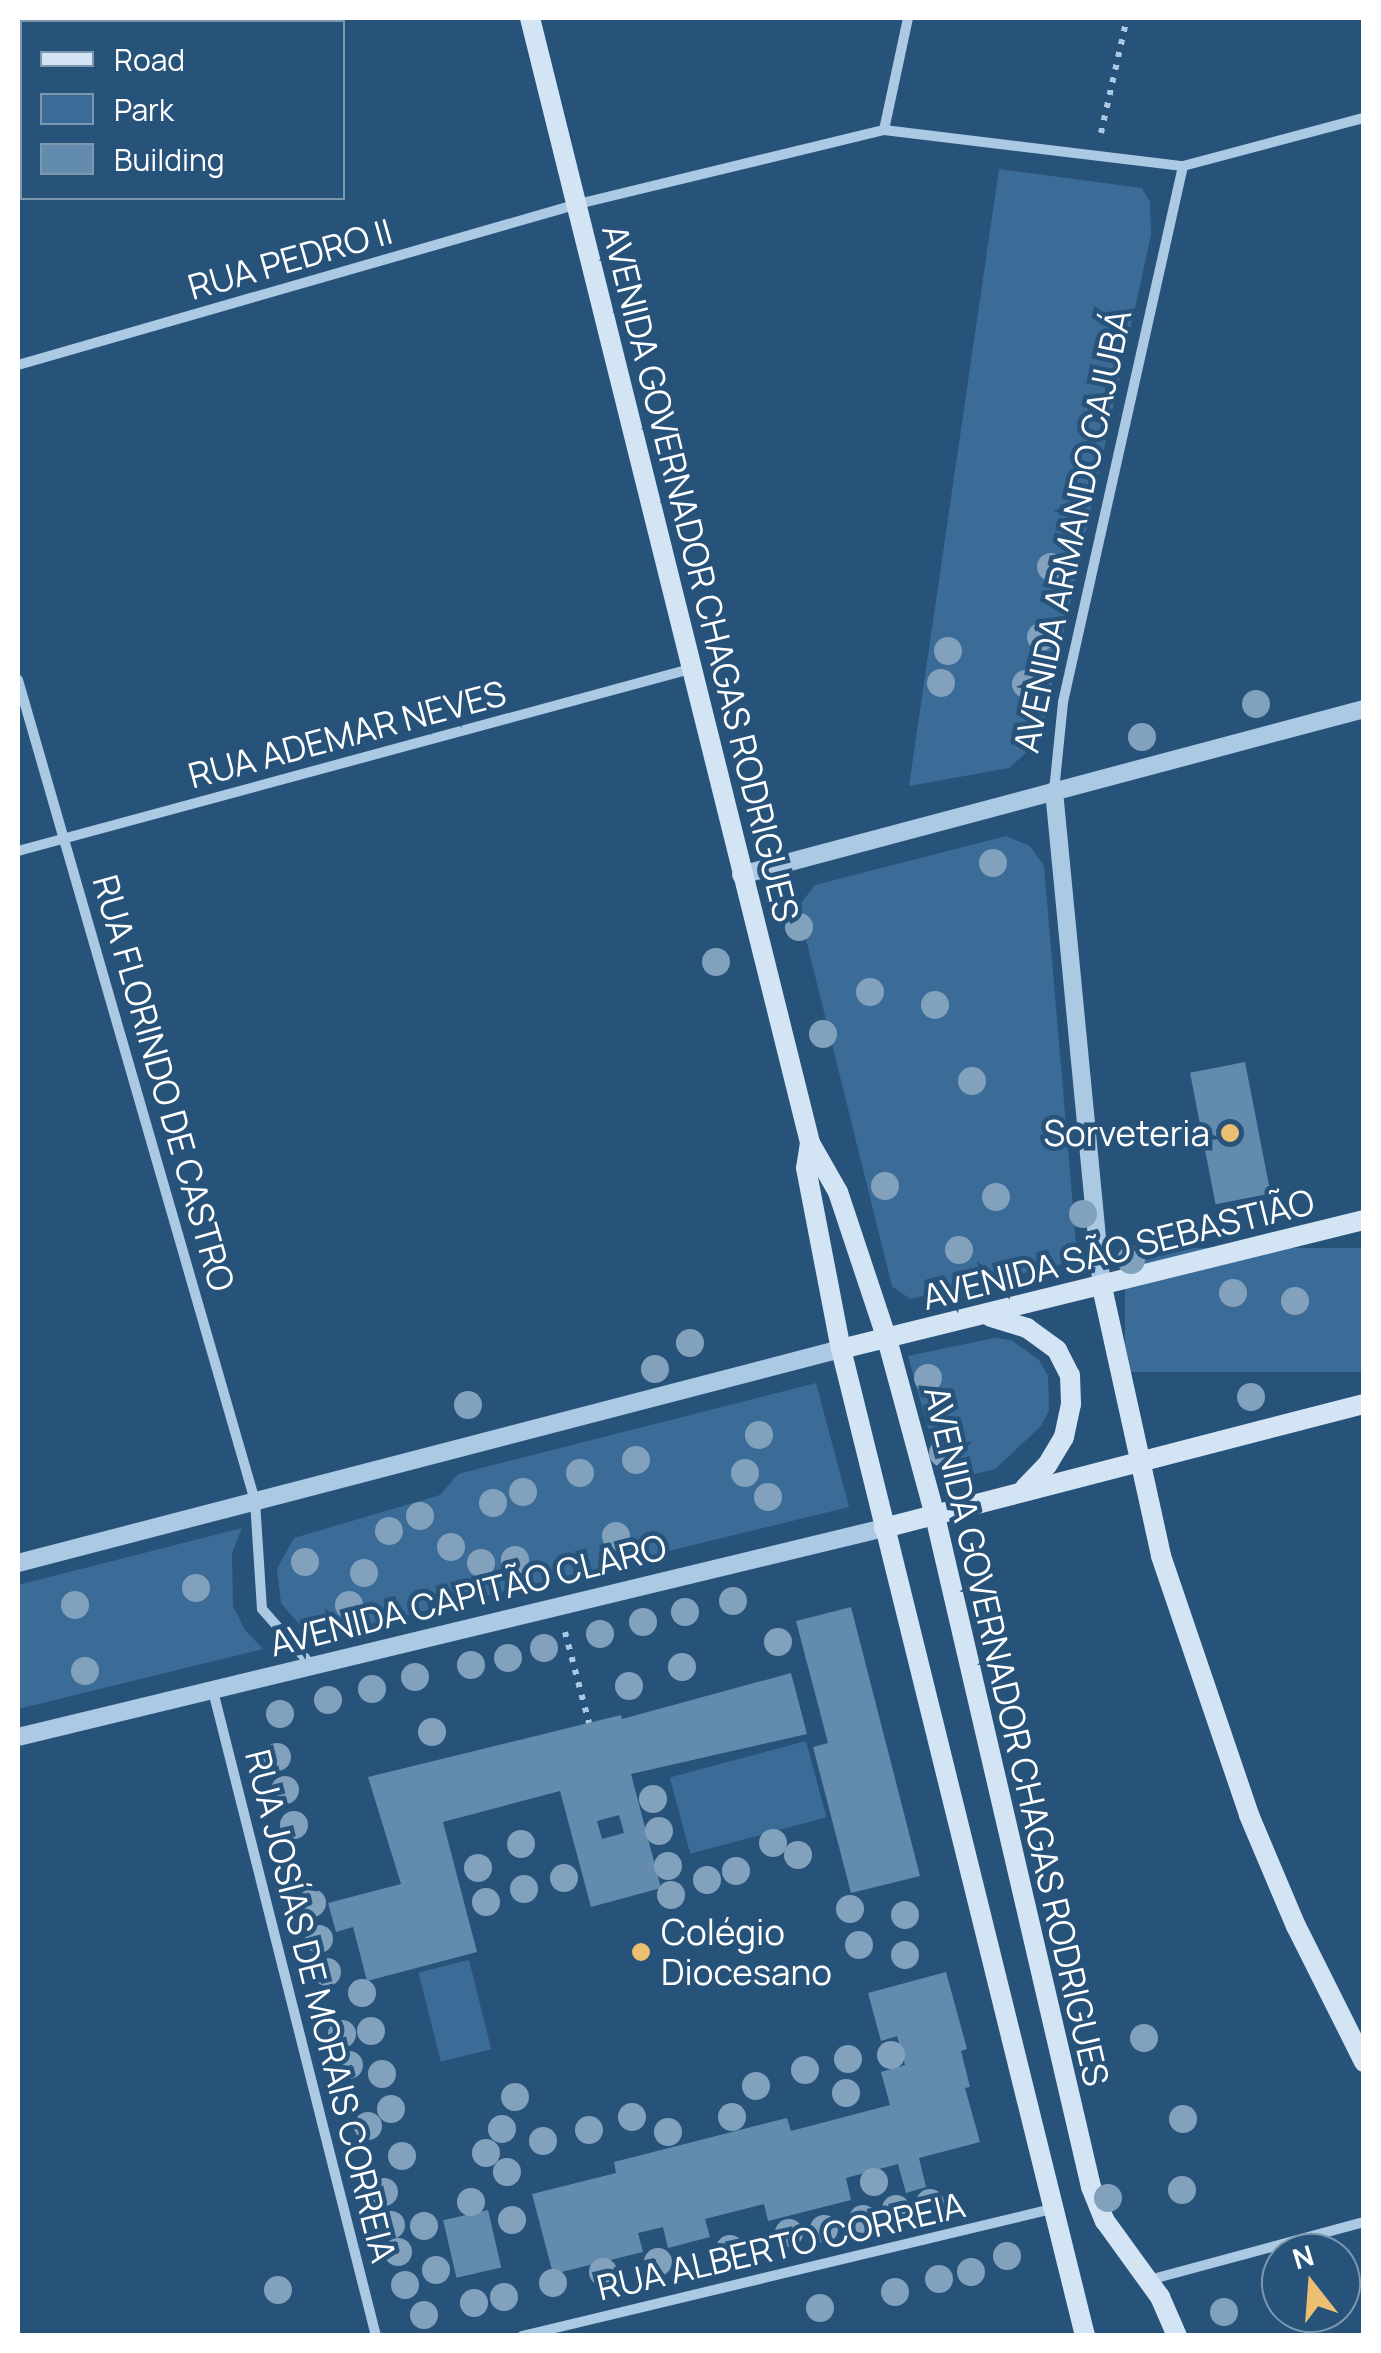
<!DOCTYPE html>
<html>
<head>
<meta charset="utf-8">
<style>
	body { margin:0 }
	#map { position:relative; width:1381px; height:2353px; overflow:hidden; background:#27527a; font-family:Manrope,sans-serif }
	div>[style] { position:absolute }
	.green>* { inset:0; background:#3b6c97; transform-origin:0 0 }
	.building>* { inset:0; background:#638bae; transform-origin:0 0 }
	.path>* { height:6px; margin-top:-3px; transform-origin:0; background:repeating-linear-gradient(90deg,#abc9e3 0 5px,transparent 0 13px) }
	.minor>* { height:10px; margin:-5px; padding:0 5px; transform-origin:5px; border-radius:5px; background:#abc9e3 }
	.tertiary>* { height:18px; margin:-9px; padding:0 9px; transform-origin:9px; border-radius:9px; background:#abc9e3 }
	.secondary>* { height:20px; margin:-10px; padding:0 10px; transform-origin:10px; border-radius:10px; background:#d3e4f4 }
	.trees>* { width:28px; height:28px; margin:-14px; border-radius:50%; background:#82a1bd }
	.dots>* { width:28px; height:28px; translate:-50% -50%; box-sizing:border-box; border:5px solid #27527a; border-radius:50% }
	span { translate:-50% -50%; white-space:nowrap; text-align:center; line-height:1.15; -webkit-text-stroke:9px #27527a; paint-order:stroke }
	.street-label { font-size:35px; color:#fff }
	.poi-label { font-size:35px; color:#fff }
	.right { translate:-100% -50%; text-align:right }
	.left { translate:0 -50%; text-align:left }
	.frame { position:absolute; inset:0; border:20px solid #fff; pointer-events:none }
	.legend { position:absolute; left:20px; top:20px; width:325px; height:180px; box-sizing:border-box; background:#27527a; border:2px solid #7d97af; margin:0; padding:12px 18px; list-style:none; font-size:30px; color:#fff }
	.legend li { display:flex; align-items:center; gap:20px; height:50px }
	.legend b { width:50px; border:2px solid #7d97af }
	.north { position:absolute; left:1261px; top:2233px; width:100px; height:100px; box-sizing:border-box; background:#27527a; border:2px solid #7d97af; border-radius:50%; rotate:343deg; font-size:28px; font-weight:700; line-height:40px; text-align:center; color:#fff }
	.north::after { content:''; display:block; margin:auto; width:35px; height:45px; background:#ebbe71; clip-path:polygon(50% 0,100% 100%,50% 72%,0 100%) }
</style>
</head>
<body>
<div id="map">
	<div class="green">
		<i style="clip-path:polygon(999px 169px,1142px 188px,1150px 202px,1151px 235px,1040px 740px,1009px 768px,909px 786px)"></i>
		<i style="clip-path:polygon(1006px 836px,1030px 846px,1044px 866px,1076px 1243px,1060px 1265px,910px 1299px,892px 1286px,798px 907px,815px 885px)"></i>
		<i style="left:1363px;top:1248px;width:124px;height:238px;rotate:90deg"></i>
		<i style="clip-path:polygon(994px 1338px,1011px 1340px,1039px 1360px,1048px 1376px,1049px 1410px,1041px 1426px,995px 1469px,943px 1482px,908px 1356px)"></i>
		<i style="clip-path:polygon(816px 1383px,849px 1507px,321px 1636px,304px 1630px,281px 1603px,277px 1569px,294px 1538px,440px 1495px,458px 1474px)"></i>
		<i style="clip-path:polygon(242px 1528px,232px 1553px,233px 1606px,245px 1630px,263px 1649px,18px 1709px,18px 1585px)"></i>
		<i style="left:806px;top:1741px;width:79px;height:141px;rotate:75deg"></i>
		<i style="left:469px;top:1960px;width:92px;height:52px;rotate:76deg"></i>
	</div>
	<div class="building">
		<i style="left:1245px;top:1062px;width:134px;height:56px;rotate:79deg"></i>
		<i style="clip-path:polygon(851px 1607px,920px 1876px,851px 1893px,813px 1747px,828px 1743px,796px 1621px)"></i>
		<i style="clip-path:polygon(evenodd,791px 1673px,807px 1734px,631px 1774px,661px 1888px,591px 1907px,560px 1791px,443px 1822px,477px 1952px,367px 1981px,353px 1927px,336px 1932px,328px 1903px,401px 1884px,368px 1777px,621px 1715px,622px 1719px,791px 1673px,619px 1815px,624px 1833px,602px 1839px,597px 1821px,619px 1815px)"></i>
		<i style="clip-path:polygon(946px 1972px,967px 2049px,961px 2051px,970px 2087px,965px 2088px,980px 2142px,919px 2158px,926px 2187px,906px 2193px,898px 2164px,846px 2178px,851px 2200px,768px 2221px,764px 2204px,705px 2219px,710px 2237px,668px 2248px,663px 2227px,638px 2233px,643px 2252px,553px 2274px,532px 2194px,616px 2173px,614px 2162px,787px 2118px,791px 2131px,890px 2105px,881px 2072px,905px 2065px,897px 2036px,881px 2041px,868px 1993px)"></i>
		<i style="left:488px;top:2210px;width:59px;height:46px;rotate:77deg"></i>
	</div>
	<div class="path">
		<i style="left:1101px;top:133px;width:118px;rotate:-77.3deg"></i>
		<i style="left:565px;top:1632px;width:94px;rotate:75.2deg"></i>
	</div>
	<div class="minor">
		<i style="left:884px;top:130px;width:115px;rotate:-77.9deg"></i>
		<i style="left:18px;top:365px;width:583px;rotate:-16.04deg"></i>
		<i style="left:578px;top:204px;width:315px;rotate:-13.6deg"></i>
		<i style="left:884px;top:130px;width:301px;rotate:6.9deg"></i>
		<i style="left:1183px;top:166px;width:187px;rotate:-14.9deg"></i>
		<i style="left:18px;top:680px;width:855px;rotate:73.9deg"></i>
		<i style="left:255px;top:1501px;width:108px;rotate:86.3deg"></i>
		<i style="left:262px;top:1609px;width:76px;rotate:48.7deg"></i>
		<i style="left:1054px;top:791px;width:89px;rotate:-84.2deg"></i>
		<i style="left:1063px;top:702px;width:549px;rotate:-77.38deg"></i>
		<i style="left:18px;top:851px;width:696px;rotate:-15.15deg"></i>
		<i style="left:213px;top:1691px;width:665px;rotate:75.82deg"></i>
		<i style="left:1149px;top:2280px;width:223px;rotate:-15.1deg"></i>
		<i style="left:522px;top:2336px;width:545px;rotate:-13.48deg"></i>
	</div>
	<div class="tertiary">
		<i style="left:1054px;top:791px;width:498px;rotate:84.5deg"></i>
		<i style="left:741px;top:875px;width:645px;rotate:-14.92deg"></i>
		<i style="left:18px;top:1563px;width:850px;rotate:-14.58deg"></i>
		<i style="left:18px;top:1737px;width:891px;rotate:-13.57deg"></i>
	</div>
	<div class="secondary">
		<i style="left:530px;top:18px;width:1159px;rotate:76.02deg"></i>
		<i style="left:810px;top:1143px;width:56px;rotate:60.3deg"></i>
		<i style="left:838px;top:1192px;width:155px;rotate:71.6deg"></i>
		<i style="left:887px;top:1339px;width:183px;rotate:74.8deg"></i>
		<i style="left:935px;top:1516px;width:689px;rotate:76.91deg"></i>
		<i style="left:1091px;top:2187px;width:37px;rotate:68deg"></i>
		<i style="left:1105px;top:2221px;width:94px;rotate:54.1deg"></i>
		<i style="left:1160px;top:2297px;width:43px;rotate:66.4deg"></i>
		<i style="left:810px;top:1143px;width:25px;rotate:99deg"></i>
		<i style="left:806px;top:1168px;width:184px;rotate:79.1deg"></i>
		<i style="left:841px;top:1349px;width:1017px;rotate:76.11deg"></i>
		<i style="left:1102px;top:1287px;width:275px;rotate:77.6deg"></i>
		<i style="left:1161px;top:1556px;width:274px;rotate:71.2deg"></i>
		<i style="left:1249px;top:1815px;width:121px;rotate:67.1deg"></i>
		<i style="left:1296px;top:1926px;width:152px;rotate:63.4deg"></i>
		<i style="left:991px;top:1317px;width:38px;rotate:17deg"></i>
		<i style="left:1027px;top:1328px;width:37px;rotate:36deg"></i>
		<i style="left:1057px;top:1350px;width:28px;rotate:63deg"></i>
		<i style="left:1070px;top:1375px;width:29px;rotate:88deg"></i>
		<i style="left:1071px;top:1404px;width:34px;rotate:102deg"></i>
		<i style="left:1064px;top:1437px;width:33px;rotate:121deg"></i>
		<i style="left:1047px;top:1465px;width:32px;rotate:134deg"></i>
		<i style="left:841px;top:1349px;width:539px;rotate:-13.86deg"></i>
		<i style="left:884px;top:1528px;width:496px;rotate:-14.5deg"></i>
	</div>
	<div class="trees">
		<i style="left:1051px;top:567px"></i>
		<i style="left:1041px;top:637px"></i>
		<i style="left:948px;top:651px"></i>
		<i style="left:941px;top:683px"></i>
		<i style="left:1026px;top:684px"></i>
		<i style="left:1256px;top:704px"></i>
		<i style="left:1142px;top:737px"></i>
		<i style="left:993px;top:863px"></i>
		<i style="left:799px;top:927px"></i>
		<i style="left:716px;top:962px"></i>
		<i style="left:870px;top:992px"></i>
		<i style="left:935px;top:1005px"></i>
		<i style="left:823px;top:1034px"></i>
		<i style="left:972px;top:1081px"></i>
		<i style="left:885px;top:1186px"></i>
		<i style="left:996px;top:1197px"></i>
		<i style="left:1083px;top:1214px"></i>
		<i style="left:959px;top:1250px"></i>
		<i style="left:1131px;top:1260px"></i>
		<i style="left:1233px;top:1293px"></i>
		<i style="left:1295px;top:1301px"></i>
		<i style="left:690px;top:1343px"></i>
		<i style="left:655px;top:1369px"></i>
		<i style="left:928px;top:1378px"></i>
		<i style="left:1251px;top:1397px"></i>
		<i style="left:468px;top:1405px"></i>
		<i style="left:759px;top:1435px"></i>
		<i style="left:943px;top:1453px"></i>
		<i style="left:636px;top:1460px"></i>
		<i style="left:580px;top:1473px"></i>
		<i style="left:745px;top:1473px"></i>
		<i style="left:523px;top:1492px"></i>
		<i style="left:768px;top:1497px"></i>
		<i style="left:493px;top:1503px"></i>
		<i style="left:420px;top:1516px"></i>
		<i style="left:389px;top:1531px"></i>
		<i style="left:616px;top:1536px"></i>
		<i style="left:451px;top:1547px"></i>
		<i style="left:515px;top:1560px"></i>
		<i style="left:305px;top:1562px"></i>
		<i style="left:481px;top:1563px"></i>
		<i style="left:364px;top:1573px"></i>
		<i style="left:196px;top:1588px"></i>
		<i style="left:733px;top:1601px"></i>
		<i style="left:75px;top:1605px"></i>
		<i style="left:349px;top:1605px"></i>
		<i style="left:685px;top:1612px"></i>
		<i style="left:643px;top:1622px"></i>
		<i style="left:600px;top:1634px"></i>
		<i style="left:778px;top:1642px"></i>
		<i style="left:544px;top:1648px"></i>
		<i style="left:508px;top:1658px"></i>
		<i style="left:471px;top:1665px"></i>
		<i style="left:682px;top:1667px"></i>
		<i style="left:85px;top:1671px"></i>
		<i style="left:415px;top:1677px"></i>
		<i style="left:629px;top:1686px"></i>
		<i style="left:372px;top:1689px"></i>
		<i style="left:328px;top:1700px"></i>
		<i style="left:280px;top:1714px"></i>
		<i style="left:432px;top:1732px"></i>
		<i style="left:277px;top:1757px"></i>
		<i style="left:285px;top:1790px"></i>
		<i style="left:653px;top:1799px"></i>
		<i style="left:294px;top:1825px"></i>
		<i style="left:659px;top:1831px"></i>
		<i style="left:773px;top:1843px"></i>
		<i style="left:521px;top:1844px"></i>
		<i style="left:798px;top:1855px"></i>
		<i style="left:668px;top:1866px"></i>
		<i style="left:478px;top:1868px"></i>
		<i style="left:736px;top:1871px"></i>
		<i style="left:564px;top:1878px"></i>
		<i style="left:707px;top:1880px"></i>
		<i style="left:524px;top:1889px"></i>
		<i style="left:671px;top:1895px"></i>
		<i style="left:486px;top:1902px"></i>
		<i style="left:312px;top:1903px"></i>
		<i style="left:850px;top:1909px"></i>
		<i style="left:905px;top:1915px"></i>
		<i style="left:319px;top:1939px"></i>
		<i style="left:859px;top:1945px"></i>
		<i style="left:905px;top:1955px"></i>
		<i style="left:327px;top:1972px"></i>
		<i style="left:362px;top:1993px"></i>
		<i style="left:371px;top:2031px"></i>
		<i style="left:342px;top:2034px"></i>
		<i style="left:1144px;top:2038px"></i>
		<i style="left:891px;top:2055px"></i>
		<i style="left:848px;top:2059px"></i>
		<i style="left:349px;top:2065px"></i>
		<i style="left:805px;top:2070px"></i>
		<i style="left:382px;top:2074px"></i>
		<i style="left:756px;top:2086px"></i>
		<i style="left:846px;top:2093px"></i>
		<i style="left:515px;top:2097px"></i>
		<i style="left:391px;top:2109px"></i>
		<i style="left:632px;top:2117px"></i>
		<i style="left:732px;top:2117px"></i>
		<i style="left:1183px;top:2119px"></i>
		<i style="left:368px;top:2126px"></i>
		<i style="left:502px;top:2129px"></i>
		<i style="left:589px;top:2130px"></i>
		<i style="left:668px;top:2132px"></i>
		<i style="left:543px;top:2141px"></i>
		<i style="left:486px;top:2153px"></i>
		<i style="left:402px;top:2156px"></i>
		<i style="left:507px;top:2172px"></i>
		<i style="left:874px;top:2182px"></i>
		<i style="left:1182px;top:2190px"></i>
		<i style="left:384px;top:2192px"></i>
		<i style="left:1108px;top:2198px"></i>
		<i style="left:471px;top:2202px"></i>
		<i style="left:930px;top:2203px"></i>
		<i style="left:896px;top:2209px"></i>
		<i style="left:863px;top:2219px"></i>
		<i style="left:512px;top:2220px"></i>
		<i style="left:391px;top:2225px"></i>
		<i style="left:424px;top:2226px"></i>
		<i style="left:824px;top:2229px"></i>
		<i style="left:789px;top:2233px"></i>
		<i style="left:730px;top:2249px"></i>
		<i style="left:398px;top:2252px"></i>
		<i style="left:1007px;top:2256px"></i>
		<i style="left:658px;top:2262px"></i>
		<i style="left:436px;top:2270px"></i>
		<i style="left:603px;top:2272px"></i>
		<i style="left:971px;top:2272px"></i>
		<i style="left:939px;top:2279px"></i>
		<i style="left:553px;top:2283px"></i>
		<i style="left:405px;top:2285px"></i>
		<i style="left:278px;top:2290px"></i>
		<i style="left:895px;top:2292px"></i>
		<i style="left:504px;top:2297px"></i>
		<i style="left:474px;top:2303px"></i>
		<i style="left:820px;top:2308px"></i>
		<i style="left:1224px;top:2312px"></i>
		<i style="left:424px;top:2315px"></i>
	</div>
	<div class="dots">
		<i style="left:1230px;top:1133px;background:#ebbe71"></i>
		<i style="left:641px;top:1952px;background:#ebbe71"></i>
	</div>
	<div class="street-label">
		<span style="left:290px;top:259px;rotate:-16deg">RUA PEDRO II</span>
		<span style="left:1072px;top:531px;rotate:-78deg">AVENIDA ARMANDO CAJUBÁ</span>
		<span style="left:701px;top:573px;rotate:76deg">AVENIDA GOVERNADOR CHAGAS RODRIGUES</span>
		<span style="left:347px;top:734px;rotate:-15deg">RUA ADEMAR NEVES</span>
		<span style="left:164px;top:1083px;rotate:74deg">RUA FLORINDO DE CASTRO</span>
		<span style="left:1118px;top:1249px;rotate:-14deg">AVENIDA SÃO SEBASTIÃO</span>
		<span style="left:468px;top:1595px;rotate:-14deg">AVENIDA CAPITÃO CLARO</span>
		<span style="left:1017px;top:1736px;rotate:77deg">AVENIDA GOVERNADOR CHAGAS RODRIGUES</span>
		<span style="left:321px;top:2006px;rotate:76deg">RUA JOSÍAS DE MORAIS CORREIA</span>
		<span style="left:781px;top:2246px;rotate:-13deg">RUA ALBERTO CORREIA</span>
	</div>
	<div class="poi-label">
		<span class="right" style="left:1210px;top:1133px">Sorveteria</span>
		<span class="left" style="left:661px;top:1952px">Colégio<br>Diocesano</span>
	</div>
	<div class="frame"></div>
	<ul class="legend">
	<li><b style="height:12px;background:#d3e4f4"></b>Road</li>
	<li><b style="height:28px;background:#3b6c97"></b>Park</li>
	<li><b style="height:28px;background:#638bae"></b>Building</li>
	</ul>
	<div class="north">N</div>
</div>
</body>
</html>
